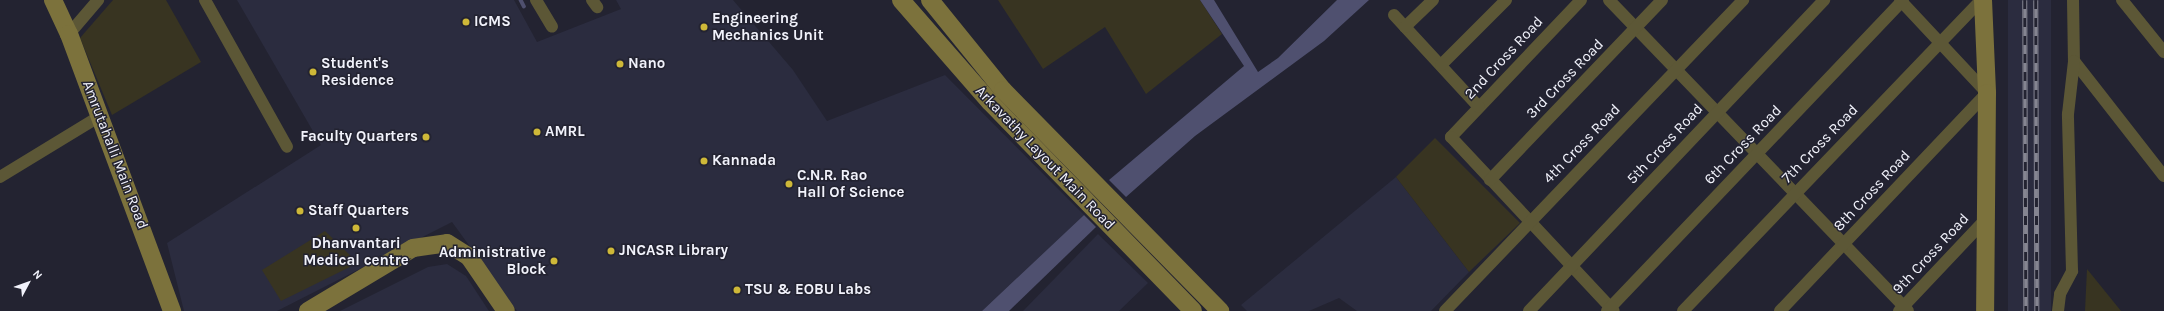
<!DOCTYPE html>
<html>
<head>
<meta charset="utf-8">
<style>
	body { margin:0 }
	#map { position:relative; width:2164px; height:311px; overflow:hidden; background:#232331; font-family:Karla,sans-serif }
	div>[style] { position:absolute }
	.built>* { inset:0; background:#2b2c3f; transform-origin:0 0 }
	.green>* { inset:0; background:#383421 }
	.water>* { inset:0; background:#4f506f }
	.stream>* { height:3.5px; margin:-1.75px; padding:0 1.75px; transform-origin:1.75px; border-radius:1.75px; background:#4f506f }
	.street>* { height:12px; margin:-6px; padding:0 6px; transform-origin:6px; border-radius:6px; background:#5c5736 }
	.secondary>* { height:18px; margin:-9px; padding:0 9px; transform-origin:9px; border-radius:9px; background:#7c723c }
	.rail>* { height:4.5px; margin-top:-2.25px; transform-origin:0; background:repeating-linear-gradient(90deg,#232331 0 9px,#858591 0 18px); box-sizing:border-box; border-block:1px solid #858591 }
	.dots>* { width:11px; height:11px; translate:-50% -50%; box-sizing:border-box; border:2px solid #232331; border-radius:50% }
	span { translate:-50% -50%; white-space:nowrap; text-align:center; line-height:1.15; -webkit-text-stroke:3px #232331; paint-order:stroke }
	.poi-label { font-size:15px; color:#f1f2fb; font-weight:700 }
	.left { translate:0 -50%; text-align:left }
	.right { translate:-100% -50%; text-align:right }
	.street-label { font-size:15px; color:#f1f2fb }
	.north { position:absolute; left:8px; top:263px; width:40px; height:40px; -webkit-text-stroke:3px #232331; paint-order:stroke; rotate:49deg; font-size:11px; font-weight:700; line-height:16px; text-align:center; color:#f1f2fb }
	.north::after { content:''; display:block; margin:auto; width:14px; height:18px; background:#f1f2fb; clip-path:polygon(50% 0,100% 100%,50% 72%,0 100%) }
</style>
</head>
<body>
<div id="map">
	<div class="built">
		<i style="clip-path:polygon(237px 0,514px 0,537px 42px,621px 9px,616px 0,733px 0,793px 70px,827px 121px,945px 75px,1084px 215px,982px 311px,517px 311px,452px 222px,277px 311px,184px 311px,167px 243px,321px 145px)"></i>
		<i style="left:2008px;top:0;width:43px;height:311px"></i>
		<i style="clip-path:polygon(1396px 177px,1469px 272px,1431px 311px,1357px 311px,1339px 298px,1309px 311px,1247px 311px,1241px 305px)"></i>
		<i style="clip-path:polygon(1098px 234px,1148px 283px,1119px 311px,1023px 311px)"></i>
		<i style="clip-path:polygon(447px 264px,466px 276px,489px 311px,340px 311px,428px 267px)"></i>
	</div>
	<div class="green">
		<i style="clip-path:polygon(113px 0,166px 0,201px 62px,112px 115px,80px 38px)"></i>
		<i style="clip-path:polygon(998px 0,1200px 0,1222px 34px,1146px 94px,1105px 27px,1043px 69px)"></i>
		<i style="clip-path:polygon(1435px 138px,1520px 223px,1469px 272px,1396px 177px)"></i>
		<i style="clip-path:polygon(325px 231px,358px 263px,281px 301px,262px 270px)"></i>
		<i style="clip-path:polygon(2087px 269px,2121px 311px,2085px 311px)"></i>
	</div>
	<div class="water">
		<i style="clip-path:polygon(1200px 0,1214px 0,1258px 72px,1278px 58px,1337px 0,1369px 0,1324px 41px,1195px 136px,1126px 197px,1109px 180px,1244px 66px)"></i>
		<i style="clip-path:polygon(1084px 215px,1096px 227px,1009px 311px,982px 311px)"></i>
	</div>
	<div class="stream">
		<i style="left:521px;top:0;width:7px;rotate:63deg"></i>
	</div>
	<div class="street">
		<i style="left:205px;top:0;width:168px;rotate:60.8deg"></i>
		<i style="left:536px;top:0;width:31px;rotate:59deg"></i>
		<i style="left:592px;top:0;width:9px;rotate:54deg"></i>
		<i style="left:1581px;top:0;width:189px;rotate:133.5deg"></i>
		<i style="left:1451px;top:137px;width:238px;rotate:46.9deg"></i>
		<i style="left:1609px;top:0;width:431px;rotate:46.1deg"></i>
		<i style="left:2073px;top:0;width:61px;rotate:89.1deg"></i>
		<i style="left:2074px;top:61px;width:146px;rotate:52deg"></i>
		<i style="left:2122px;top:0;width:67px;rotate:51.1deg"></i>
		<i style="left:1394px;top:15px;width:125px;rotate:47.3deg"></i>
		<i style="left:1405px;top:27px;width:39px;rotate:-44deg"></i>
		<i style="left:69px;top:34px;width:45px;rotate:-49.5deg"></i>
		<i style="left:1441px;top:65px;width:92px;rotate:-45deg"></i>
		<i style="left:0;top:177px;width:117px;rotate:-31.4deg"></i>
		<i style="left:1490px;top:180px;width:249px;rotate:-46.3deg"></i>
		<i style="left:1445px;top:311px;width:431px;rotate:-46.2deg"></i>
		<i style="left:1529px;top:311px;width:429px;rotate:-46.5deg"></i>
		<i style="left:1607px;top:311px;width:429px;rotate:-46.4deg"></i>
		<i style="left:1683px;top:311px;width:431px;rotate:-46.2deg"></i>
		<i style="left:1780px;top:311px;width:301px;rotate:-46.5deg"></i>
		<i style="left:1987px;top:93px;width:127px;rotate:-133.1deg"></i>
		<i style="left:1899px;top:311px;width:125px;rotate:-46.6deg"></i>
		<i style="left:2058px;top:311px;width:17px;rotate:-83deg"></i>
		<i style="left:2060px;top:294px;width:26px;rotate:-62deg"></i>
		<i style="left:2072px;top:271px;width:157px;rotate:-91.5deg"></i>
		<i style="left:2068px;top:114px;width:53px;rotate:-83.5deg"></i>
	</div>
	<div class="secondary">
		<i style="left:53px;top:0;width:38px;rotate:65deg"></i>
		<i style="left:69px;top:34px;width:296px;rotate:69.6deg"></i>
		<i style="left:901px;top:0;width:135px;rotate:48.9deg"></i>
		<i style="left:990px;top:102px;width:291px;rotate:45.8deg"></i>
		<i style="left:930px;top:0;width:116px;rotate:51deg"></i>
		<i style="left:1003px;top:90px;width:310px;rotate:45.5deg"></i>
		<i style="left:1983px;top:0;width:93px;rotate:87.5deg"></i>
		<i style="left:1987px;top:93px;width:218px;rotate:90.5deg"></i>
		<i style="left:308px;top:311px;width:122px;rotate:-31deg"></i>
		<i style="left:413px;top:248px;width:34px;rotate:-8deg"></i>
		<i style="left:447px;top:243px;width:26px;rotate:32deg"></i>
		<i style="left:469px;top:257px;width:65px;rotate:55.6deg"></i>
	</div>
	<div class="rail">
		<i style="left:2025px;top:0;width:311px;rotate:89.8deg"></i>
		<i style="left:2036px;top:0;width:311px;rotate:89.8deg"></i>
	</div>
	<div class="dots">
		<i style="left:466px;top:22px;background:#ceb838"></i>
		<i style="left:704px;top:27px;background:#ceb838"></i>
		<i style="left:620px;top:64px;background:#ceb838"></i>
		<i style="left:313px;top:72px;background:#ceb838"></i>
		<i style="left:537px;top:132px;background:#ceb838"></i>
		<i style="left:426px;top:137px;background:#ceb838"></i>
		<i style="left:704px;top:161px;background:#ceb838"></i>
		<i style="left:789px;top:184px;background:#ceb838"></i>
		<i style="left:300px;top:211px;background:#ceb838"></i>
		<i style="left:356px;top:228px;background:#ceb838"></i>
		<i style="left:611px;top:251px;background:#ceb838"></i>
		<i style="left:554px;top:261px;background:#ceb838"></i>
		<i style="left:737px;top:290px;background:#ceb838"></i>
	</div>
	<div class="poi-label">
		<span class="left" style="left:712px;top:27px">Engineering<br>Mechanics Unit</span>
		<span class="left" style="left:474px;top:22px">ICMS</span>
		<span class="left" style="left:321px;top:72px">Student's<br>Residence</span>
		<span class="left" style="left:628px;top:64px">Nano</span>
		<span class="left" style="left:545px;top:132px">AMRL</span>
		<span class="right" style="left:418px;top:137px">Faculty Quarters</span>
		<span class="left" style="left:712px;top:161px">Kannada</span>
		<span class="left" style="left:797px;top:184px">C.N.R. Rao<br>Hall Of Science</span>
		<span class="left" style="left:308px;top:211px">Staff Quarters</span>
		<span style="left:356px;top:252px">Dhanvantari<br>Medical centre</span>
		<span class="left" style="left:619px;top:251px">JNCASR Library</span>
		<span class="right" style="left:546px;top:261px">Administrative<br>Block</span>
		<span class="left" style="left:745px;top:290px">TSU &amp; EOBU Labs</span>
	</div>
	<div class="street-label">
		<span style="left:1504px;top:58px;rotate:-47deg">2nd Cross Road</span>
		<span style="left:1565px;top:79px;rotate:-46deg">3rd Cross Road</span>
		<span style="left:1582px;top:144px;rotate:-46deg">4th Cross Road</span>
		<span style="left:1665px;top:144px;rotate:-47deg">5th Cross Road</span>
		<span style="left:1820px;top:144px;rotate:-46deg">7th Cross Road</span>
		<span style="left:1743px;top:145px;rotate:-46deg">6th Cross Road</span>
		<span style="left:115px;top:155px;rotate:69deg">Amrutahalli Main Road</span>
		<span style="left:1045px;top:158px;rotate:46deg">Arkavathy Layout Main Road</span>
		<span style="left:1872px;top:191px;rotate:-47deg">8th Cross Road</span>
		<span style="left:1931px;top:254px;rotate:-47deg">9th Cross Road</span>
	</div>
	<div class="north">N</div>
</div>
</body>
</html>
